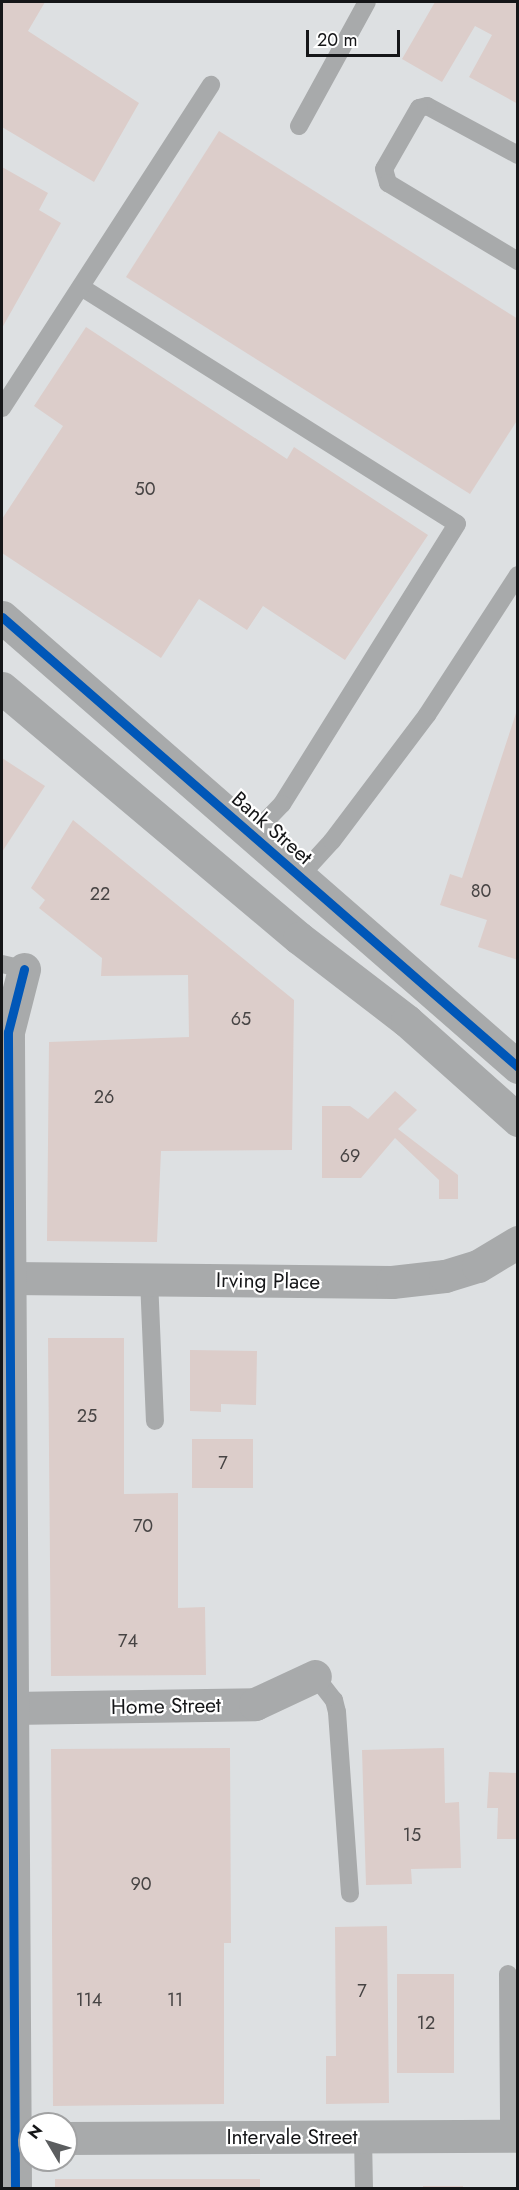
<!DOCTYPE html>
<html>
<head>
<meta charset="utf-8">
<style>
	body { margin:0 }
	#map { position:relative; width:519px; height:2190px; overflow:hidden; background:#dde0e2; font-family:Jost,sans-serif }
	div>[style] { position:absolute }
	.building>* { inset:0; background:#dccdca; transform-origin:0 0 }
	.service>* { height:18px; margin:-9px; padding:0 9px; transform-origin:9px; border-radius:9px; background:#a8aaab }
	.minor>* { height:33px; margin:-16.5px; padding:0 16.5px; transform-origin:16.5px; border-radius:16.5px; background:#a8aaab }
	.tertiary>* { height:33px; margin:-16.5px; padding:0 16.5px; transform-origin:16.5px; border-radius:16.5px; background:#a8aaab }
	.cycleway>* { height:9px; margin:-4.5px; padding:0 4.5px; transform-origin:4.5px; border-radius:4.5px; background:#0057b8 }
	span { translate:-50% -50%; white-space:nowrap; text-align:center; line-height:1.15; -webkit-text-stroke:4.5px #fff; paint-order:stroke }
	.number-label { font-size:18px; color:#474444 }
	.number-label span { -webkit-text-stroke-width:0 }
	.street-label { font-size:21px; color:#151618 }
	.frame { position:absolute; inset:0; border:3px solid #151618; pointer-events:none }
	.north { position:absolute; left:18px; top:2112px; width:60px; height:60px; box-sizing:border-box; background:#fff; border:2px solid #a1a2a3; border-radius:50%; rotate:308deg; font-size:16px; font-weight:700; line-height:24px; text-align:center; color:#151618 }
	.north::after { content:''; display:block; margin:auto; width:21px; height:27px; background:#5b5d5f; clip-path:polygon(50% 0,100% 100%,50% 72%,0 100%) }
	.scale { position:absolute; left:306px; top:30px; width:94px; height:27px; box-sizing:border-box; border:3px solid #151618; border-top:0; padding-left:8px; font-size:18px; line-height:21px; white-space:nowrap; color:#151618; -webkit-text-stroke:4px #fff; paint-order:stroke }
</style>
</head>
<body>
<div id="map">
	<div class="building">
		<i style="clip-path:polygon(2px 2px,45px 2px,28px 31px,139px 103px,94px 182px,2px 127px)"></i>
		<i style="clip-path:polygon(435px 2px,518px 2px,518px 104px,469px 77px,492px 35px,475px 26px,442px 82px,402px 59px)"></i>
		<i style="clip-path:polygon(219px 131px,518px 319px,518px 419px,470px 494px,126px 277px)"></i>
		<i style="clip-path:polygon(2px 167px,48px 193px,39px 210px,61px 223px,2px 328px)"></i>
		<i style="clip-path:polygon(86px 327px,287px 459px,294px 447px,428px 535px,345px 660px,263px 606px,247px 630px,199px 599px,161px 658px,2px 553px,2px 519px,63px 426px,34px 406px)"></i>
		<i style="clip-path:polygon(518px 707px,518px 960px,478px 947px,487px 920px,440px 905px,450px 874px,462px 878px)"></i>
		<i style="clip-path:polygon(2px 758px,45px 786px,2px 852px)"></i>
		<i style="clip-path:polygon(73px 820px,294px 1000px,292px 1150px,161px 1151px,157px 1242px,47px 1241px,49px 1042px,189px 1037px,188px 975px,101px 976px,102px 958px,39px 908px,45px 900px,31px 888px)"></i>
		<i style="clip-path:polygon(395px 1091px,417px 1110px,398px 1129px,458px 1175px,458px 1199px,439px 1199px,439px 1180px,395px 1138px,361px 1178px,322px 1178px,322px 1106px,350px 1106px,368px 1119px)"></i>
		<i style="clip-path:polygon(48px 1338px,124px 1338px,124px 1494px,178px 1493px,178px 1608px,205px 1607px,206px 1675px,51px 1676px)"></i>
		<i style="clip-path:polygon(190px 1350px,257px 1351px,256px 1405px,221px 1404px,221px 1412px,190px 1411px)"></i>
		<i style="left:192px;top:1439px;width:61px;height:49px"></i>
		<i style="clip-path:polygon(230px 1748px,231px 1943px,224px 1943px,224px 2104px,53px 2106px,51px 1749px)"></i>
		<i style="clip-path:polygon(444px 1748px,445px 1803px,459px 1802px,461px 1868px,411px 1869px,412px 1884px,366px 1885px,362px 1750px)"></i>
		<i style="clip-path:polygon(489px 1772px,518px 1773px,518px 1839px,497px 1839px,498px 1808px,487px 1808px)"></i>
		<i style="clip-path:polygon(387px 1926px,389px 2103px,326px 2104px,326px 2056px,336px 2056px,335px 1927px)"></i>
		<i style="left:397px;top:1974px;width:57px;height:99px"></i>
		<i style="left:55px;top:2179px;width:205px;height:9px"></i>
		<i style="left:423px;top:2186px;width:40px;height:2px"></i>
	</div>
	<div class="service">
		<i style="left:299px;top:126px;width:141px;rotate:-61.3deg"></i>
		<i style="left:518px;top:155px;width:103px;rotate:-151.7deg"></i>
		<i style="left:427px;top:106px;width:8px;rotate:166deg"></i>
		<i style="left:419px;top:108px;width:70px;rotate:119.8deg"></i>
		<i style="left:384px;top:169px;width:15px;rotate:74deg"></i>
		<i style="left:388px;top:183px;width:152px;rotate:31deg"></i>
		<i style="left:81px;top:287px;width:444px;rotate:32.2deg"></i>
		<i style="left:457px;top:524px;width:330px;rotate:122deg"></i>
		<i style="left:282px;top:804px;width:43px;rotate:134.1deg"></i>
		<i style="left:2px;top:408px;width:385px;rotate:-57.1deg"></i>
		<i style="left:300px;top:876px;width:47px;rotate:-47.6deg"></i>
		<i style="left:332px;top:841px;width:158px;rotate:-53deg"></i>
		<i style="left:427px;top:715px;width:167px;rotate:-57deg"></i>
		<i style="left:2px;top:964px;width:23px;rotate:13deg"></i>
		<i style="left:149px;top:1279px;width:142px;rotate:87.6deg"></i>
		<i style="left:315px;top:1676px;width:31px;rotate:52deg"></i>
		<i style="left:334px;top:1700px;width:12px;rotate:76deg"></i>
		<i style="left:337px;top:1712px;width:182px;rotate:85.9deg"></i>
		<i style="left:508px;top:1974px;width:162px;rotate:89.6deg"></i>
		<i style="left:363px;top:2137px;width:51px;rotate:88.9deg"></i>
	</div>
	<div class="minor">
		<i style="left:11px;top:1278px;width:381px;rotate:0.6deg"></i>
		<i style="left:392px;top:1282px;width:53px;rotate:-6.5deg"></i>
		<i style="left:445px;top:1276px;width:34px;rotate:-17deg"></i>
		<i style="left:478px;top:1266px;width:47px;rotate:-31deg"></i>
		<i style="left:11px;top:1708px;width:244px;rotate:-0.9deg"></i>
		<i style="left:255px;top:1704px;width:66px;rotate:-25deg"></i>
		<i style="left:66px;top:2138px;width:452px;rotate:-0.3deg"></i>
		<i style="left:15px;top:2188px;width:1156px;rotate:-90.35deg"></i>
		<i style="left:8px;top:1032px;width:65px;rotate:-75.7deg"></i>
	</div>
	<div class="tertiary">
		<i style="left:2px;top:617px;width:685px;rotate:41.09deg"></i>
		<i style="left:2px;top:688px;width:388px;rotate:40.1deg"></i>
		<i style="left:299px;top:938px;width:136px;rotate:37.5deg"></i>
		<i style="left:407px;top:1021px;width:149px;rotate:41.7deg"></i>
	</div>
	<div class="cycleway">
		<i style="left:2px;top:617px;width:685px;rotate:41.09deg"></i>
		<i style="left:15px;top:2188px;width:1156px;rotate:-90.35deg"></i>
		<i style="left:8px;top:1032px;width:65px;rotate:-75.7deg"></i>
	</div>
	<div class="number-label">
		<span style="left:145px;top:489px">50</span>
		<span style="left:481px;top:891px">80</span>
		<span style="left:100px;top:894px">22</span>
		<span style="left:241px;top:1019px">65</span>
		<span style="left:104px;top:1097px">26</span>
		<span style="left:350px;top:1156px">69</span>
		<span style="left:87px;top:1416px">25</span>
		<span style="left:223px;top:1463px">7</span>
		<span style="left:143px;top:1526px">70</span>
		<span style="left:128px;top:1641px">74</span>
		<span style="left:412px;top:1835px">15</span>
		<span style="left:141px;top:1884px">90</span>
		<span style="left:362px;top:1991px">7</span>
		<span style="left:89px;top:2000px">114</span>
		<span style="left:175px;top:2000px">11</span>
		<span style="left:426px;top:2023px">12</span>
	</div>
	<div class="street-label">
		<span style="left:272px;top:828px;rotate:41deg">Bank Street</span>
		<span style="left:268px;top:1281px;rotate:1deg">Irving Place</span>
		<span style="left:166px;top:1706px;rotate:-1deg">Home Street</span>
		<span style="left:292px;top:2137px">Intervale Street</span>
	</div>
	<div class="frame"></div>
	<div class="north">N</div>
	<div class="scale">20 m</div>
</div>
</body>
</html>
